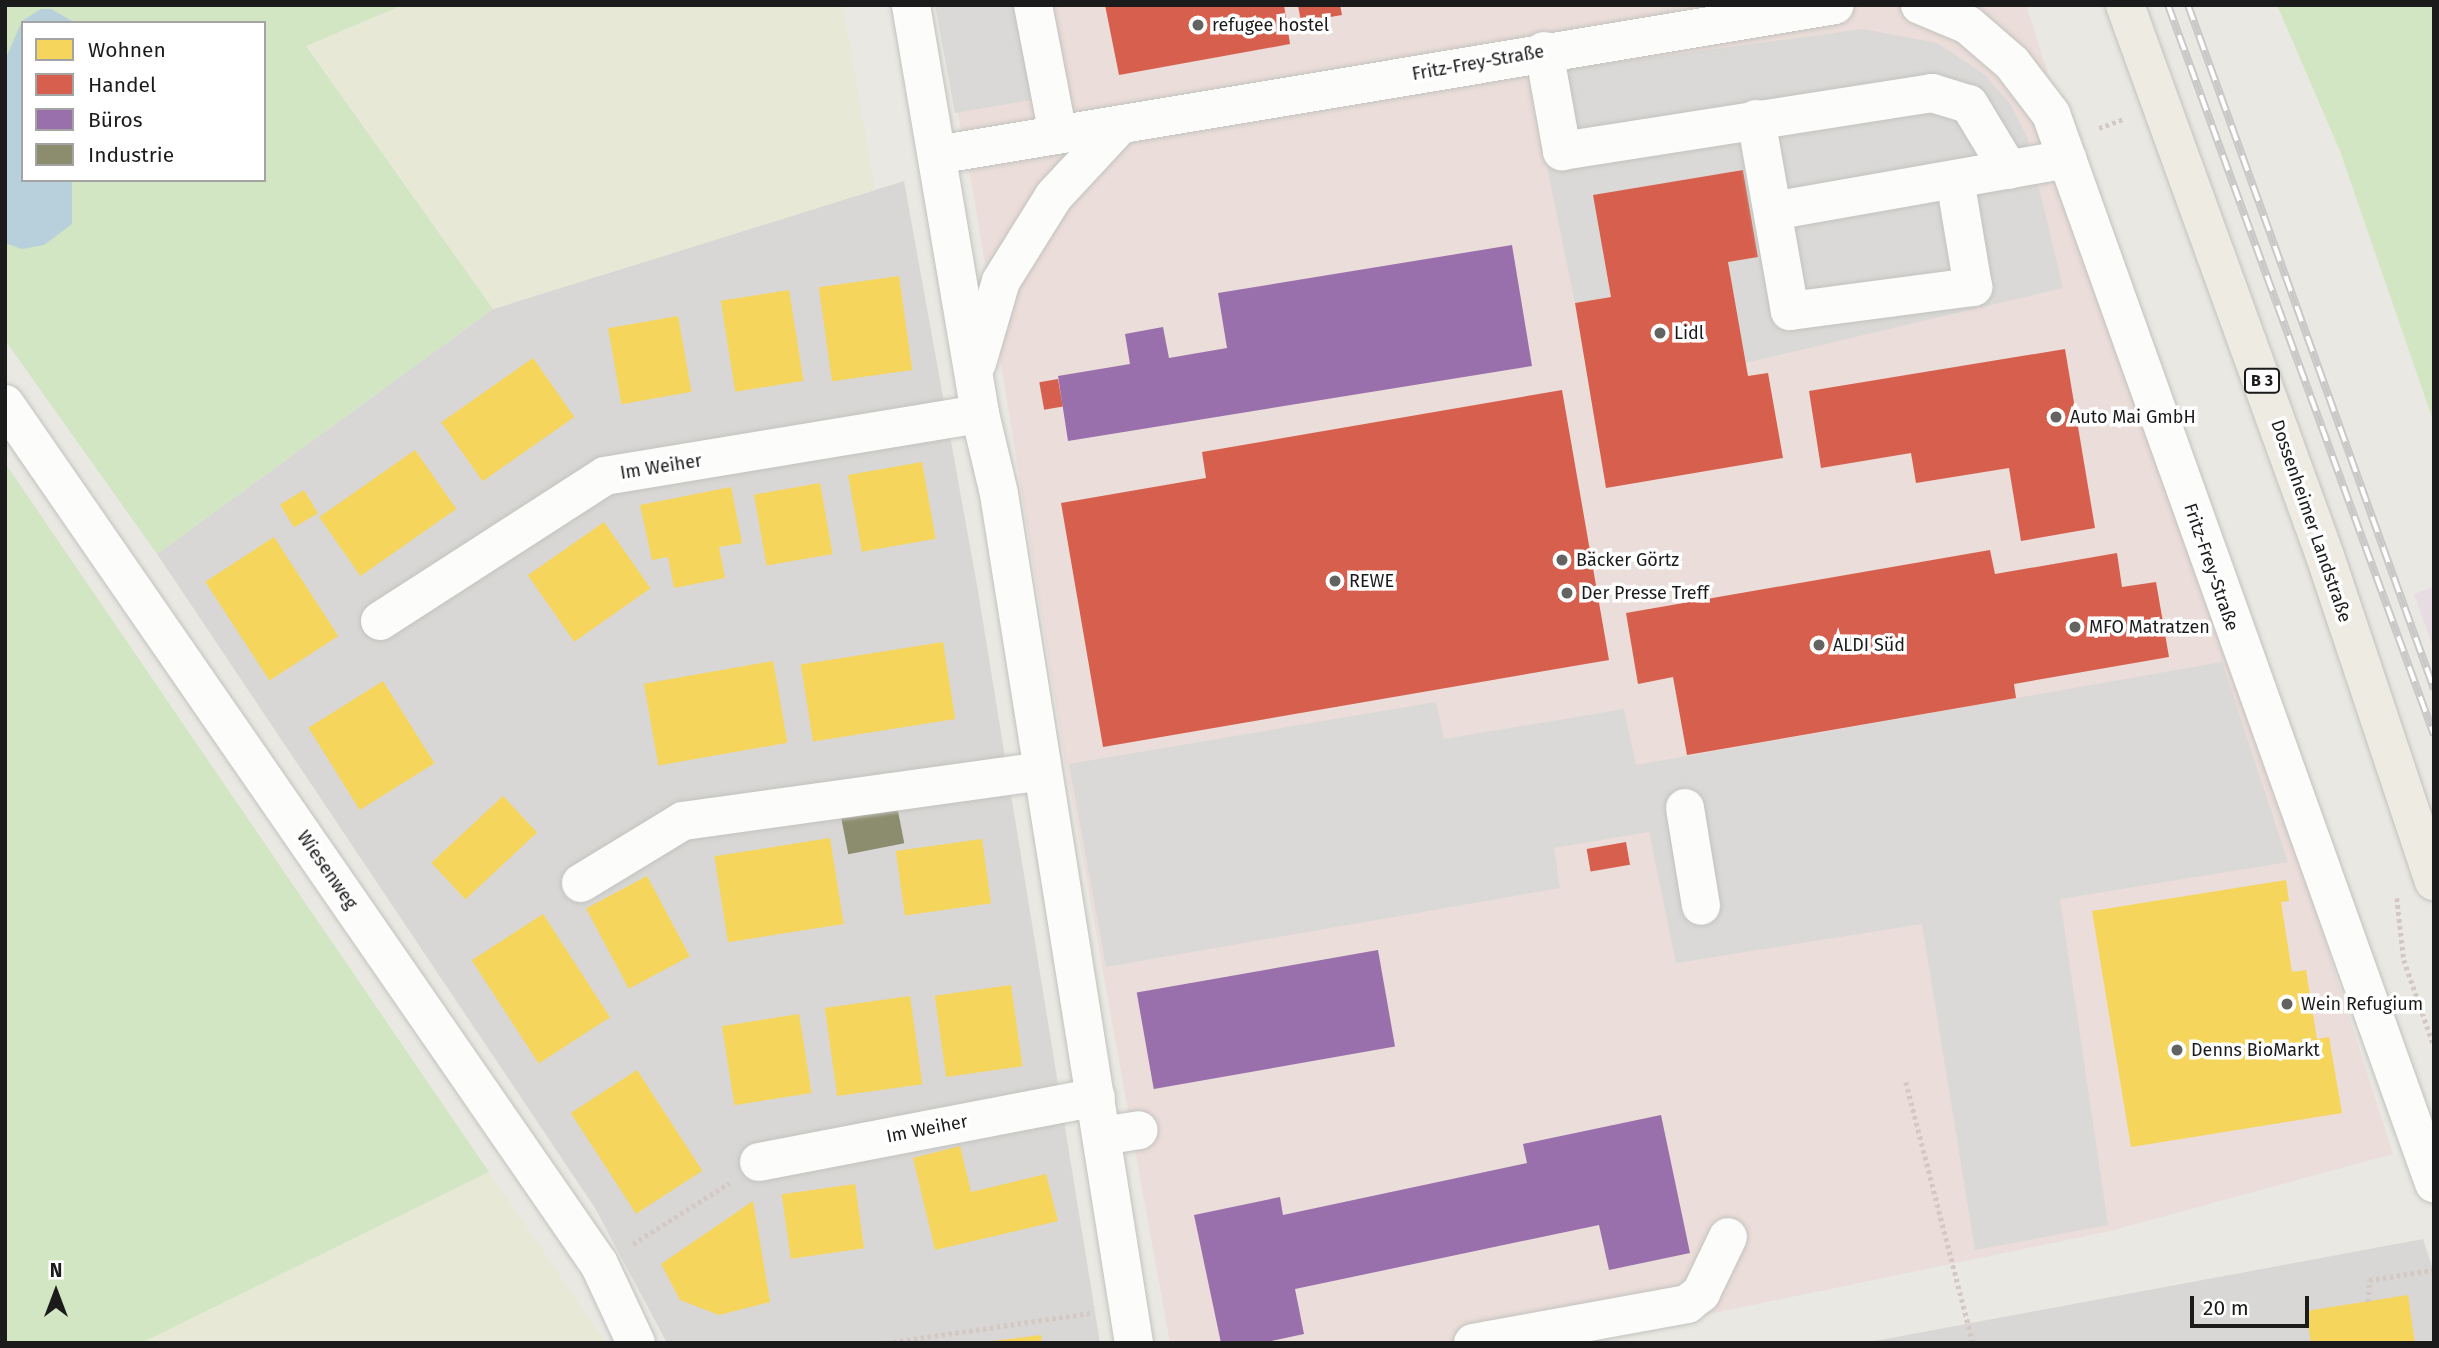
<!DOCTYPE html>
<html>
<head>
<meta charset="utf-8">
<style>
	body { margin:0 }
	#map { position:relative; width:2439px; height:1348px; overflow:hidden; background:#e9e8e3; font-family:"Fira Sans",sans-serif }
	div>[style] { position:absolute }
	.residential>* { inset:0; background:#d8d7d5 }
	.commercial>* { inset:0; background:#ebddd9 }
	.industrial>* { inset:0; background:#e6dce1 }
	.farmland>* { inset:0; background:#e7e9d6 }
	.grass>* { inset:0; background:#d2e6c3 }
	.parking>* { inset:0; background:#dad9d7 }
	.water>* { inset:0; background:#b8d0db }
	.homes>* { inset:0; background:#f6d55c; transform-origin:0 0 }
	.shops>* { inset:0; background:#d6604d; transform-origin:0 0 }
	.offices>* { inset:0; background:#9970ab; transform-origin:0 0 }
	.industry>* { inset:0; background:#8c8c6e; transform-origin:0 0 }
	.path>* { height:4.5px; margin-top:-2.25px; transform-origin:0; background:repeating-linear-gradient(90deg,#d4c8c5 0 3.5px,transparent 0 7px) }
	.roads { filter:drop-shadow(0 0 2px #c2c2bf) drop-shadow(0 0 2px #c2c2bf) }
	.minor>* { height:38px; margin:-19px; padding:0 19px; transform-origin:19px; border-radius:19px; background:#fcfcfb }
	.major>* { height:38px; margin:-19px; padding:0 19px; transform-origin:19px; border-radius:19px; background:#eeebe3 }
	.rail>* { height:8px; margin-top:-4px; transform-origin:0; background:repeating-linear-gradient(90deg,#fff 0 16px,#c9c9c8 0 32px); box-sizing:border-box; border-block:2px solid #c9c9c8 }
	.dots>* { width:19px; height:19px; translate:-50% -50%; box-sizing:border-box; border:4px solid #fff; border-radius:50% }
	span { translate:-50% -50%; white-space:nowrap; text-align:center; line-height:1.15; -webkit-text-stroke:7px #fff; paint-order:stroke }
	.shield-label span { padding:2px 5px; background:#fff; border:2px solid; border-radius:5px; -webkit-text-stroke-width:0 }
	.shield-label { font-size:16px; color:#1b1b1b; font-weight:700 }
	.poi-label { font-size:18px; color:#1b1b1b }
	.left { translate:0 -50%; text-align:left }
	.street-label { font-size:18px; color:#1b1b1b }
	.frame { position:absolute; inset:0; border:7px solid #1b1b1b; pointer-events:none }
	.legend { position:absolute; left:21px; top:21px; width:245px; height:161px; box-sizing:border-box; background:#fff; border:2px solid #a4a4a4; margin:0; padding:9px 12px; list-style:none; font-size:21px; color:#1b1b1b }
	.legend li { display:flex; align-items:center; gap:14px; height:35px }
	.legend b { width:35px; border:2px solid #a4a4a4 }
	.north { position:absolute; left:21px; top:1257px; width:70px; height:70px; -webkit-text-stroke:5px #fff; paint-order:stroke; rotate:0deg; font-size:19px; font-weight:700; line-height:28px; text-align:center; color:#1b1b1b }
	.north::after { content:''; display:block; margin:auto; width:24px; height:32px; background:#1b1b1b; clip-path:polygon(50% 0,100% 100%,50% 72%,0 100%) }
	.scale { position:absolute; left:2190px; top:1296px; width:119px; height:32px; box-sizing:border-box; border:4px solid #1b1b1b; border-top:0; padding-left:9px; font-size:21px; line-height:24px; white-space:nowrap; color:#1b1b1b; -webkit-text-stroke:5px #fff; paint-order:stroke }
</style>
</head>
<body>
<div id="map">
	<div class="residential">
		<i style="clip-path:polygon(904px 181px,978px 591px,1100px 1343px,667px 1343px,595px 1208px,157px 554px,493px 309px)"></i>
		<i style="clip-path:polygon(2423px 1239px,2434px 1272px,2434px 1343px,1864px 1343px)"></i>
	</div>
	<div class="commercial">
		<i style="clip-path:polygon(937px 5px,2026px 5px,2393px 1154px,2110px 1231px,1670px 1322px,1545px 1343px,1170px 1343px,1064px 755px,975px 202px)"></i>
	</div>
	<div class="industrial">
		<i style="clip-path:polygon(2434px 587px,2434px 649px,2414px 594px)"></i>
	</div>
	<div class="farmland">
		<i style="clip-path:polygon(403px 5px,843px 5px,875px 190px,493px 309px,306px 45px)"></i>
		<i style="clip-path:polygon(489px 1172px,606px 1343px,141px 1343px)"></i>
	</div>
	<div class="grass">
		<i style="clip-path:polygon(evenodd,5px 5px,403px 5px,306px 46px,493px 309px,157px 554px,5px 340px,5px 5px,23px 23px,264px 23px,264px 180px,23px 180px,23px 23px)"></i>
		<i style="clip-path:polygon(2277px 5px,2434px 5px,2434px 423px,2340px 151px)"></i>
		<i style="clip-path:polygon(5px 463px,489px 1172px,141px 1343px,5px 1343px)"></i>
	</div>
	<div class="parking">
		<i style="clip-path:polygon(935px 5px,1015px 5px,1032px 100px,955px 113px)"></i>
		<i style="clip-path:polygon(1863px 29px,1937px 43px,1984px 74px,2011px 105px,2027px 137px,2063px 288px,1745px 363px,1728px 262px,1758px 257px,1743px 170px,1593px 195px,1611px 297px,1575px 303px,1528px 74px)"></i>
		<i style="clip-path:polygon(2222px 662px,2288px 862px,2060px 899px,2108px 1225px,1975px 1250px,1922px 924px,1676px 963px,1649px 832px,1554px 848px,1560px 888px,1106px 967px,1069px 764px,1436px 702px,1444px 739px,1624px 709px,1636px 765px)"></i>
	</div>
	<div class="water">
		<i style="clip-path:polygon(41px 9px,51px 9px,76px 23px,23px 23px,23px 180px,72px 180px,72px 224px,44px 245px,22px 249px,5px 243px,5px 60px,22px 21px)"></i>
	</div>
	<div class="homes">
		<i style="left:899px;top:276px;width:95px;height:81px;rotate:82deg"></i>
		<i style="left:789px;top:290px;width:92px;height:69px;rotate:81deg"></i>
		<i style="left:678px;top:316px;width:77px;height:71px;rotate:80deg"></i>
		<i style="left:533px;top:358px;width:72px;height:112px;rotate:55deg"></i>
		<i style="left:415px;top:450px;width:72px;height:117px;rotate:55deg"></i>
		<i style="left:922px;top:462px;width:78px;height:75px;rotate:80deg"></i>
		<i style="left:820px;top:483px;width:72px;height:67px;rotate:80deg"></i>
		<i style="clip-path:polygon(731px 487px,742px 543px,719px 547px,725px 578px,674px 588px,668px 557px,652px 560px,640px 505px)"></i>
		<i style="left:304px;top:490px;width:27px;height:28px;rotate:59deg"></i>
		<i style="left:604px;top:522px;width:81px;height:93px;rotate:55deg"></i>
		<i style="left:274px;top:537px;width:118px;height:82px;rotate:57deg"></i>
		<i style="left:943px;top:642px;width:78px;height:144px;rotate:81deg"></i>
		<i style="left:773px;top:661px;width:83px;height:131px;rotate:80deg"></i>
		<i style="left:383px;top:681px;width:97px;height:88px;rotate:58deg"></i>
		<i style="left:503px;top:796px;width:50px;height:98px;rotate:47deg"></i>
		<i style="left:830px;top:838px;width:87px;height:117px;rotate:81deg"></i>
		<i style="left:982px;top:839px;width:65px;height:87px;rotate:82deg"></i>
		<i style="left:647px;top:876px;width:91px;height:69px;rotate:62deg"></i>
		<i style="clip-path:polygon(2286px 880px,2289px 901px,2281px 902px,2292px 972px,2306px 970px,2317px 1039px,2329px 1037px,2342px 1113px,2131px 1147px,2092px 911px)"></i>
		<i style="left:543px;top:914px;width:123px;height:85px;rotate:57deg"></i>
		<i style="left:1011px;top:985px;width:82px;height:77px;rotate:82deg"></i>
		<i style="left:910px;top:996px;width:89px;height:86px;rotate:82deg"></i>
		<i style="left:799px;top:1014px;width:80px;height:78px;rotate:81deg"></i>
		<i style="left:637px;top:1070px;width:120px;height:79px;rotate:57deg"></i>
		<i style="clip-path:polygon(960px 1146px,971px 1192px,1046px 1174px,1058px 1221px,935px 1250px,913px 1158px)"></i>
		<i style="left:855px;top:1184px;width:65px;height:74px;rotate:82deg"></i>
		<i style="clip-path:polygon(753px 1201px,770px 1302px,719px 1315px,680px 1300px,661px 1264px)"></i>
		<i style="clip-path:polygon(2408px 1295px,2415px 1343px,2311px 1343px,2306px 1311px)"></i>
		<i style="clip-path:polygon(1041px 1335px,1042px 1343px,993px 1343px,993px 1341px)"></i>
	</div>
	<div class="shops">
		<i style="clip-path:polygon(1105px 5px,1284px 5px,1290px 44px,1119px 75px)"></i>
		<i style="clip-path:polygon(1298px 5px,1340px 5px,1342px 15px,1301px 22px)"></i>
		<i style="clip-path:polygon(1743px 170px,1758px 257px,1728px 262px,1748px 376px,1768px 373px,1783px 458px,1606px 488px,1575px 303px,1611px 297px,1593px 195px)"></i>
		<i style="clip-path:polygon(2065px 349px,2095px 528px,2021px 541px,2009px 468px,1916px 483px,1911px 453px,1821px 468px,1809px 391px)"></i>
		<i style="left:1058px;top:379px;width:28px;height:19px;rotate:80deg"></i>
		<i style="clip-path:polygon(1562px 390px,1609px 660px,1103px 747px,1061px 503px,1206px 478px,1202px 452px)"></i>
		<i style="clip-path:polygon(1990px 550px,1995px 574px,2117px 553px,2122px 587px,2156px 582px,2169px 657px,2014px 684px,2016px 698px,1687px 755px,1673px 677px,1638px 684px,1626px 613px)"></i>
		<i style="left:1626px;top:842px;width:23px;height:40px;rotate:80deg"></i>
	</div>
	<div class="offices">
		<i style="clip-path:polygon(1512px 245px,1532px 366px,1068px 441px,1058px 376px,1130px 364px,1125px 334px,1163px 327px,1169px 358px,1227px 348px,1218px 293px)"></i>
		<i style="left:1378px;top:950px;width:98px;height:245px;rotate:80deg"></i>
		<i style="clip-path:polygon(1661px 1115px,1690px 1253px,1609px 1270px,1599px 1225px,1295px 1289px,1304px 1334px,1262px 1343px,1221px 1343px,1194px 1215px,1280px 1197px,1283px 1215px,1527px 1163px,1523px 1144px)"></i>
	</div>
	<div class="industry">
		<i style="left:897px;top:806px;width:38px;height:57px;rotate:79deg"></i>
	</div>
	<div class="path">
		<i style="left:2099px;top:128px;width:27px;rotate:-20deg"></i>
		<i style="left:2397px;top:898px;width:62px;rotate:83.6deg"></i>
		<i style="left:2404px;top:960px;width:91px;rotate:70.8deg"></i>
		<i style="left:1906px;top:1082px;width:269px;rotate:75.6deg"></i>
		<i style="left:633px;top:1244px;width:114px;rotate:-32.4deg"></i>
		<i style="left:2368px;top:1302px;width:22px;rotate:-87deg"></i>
		<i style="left:2369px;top:1280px;width:66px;rotate:-8.7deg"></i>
		<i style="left:886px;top:1343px;width:206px;rotate:-8.4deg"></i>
	</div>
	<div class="roads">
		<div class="minor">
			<i style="left:911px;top:5px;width:415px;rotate:80.4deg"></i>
			<i style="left:980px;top:414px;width:82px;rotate:76.6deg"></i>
			<i style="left:999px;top:494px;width:860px;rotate:80.97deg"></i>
			<i style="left:1033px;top:5px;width:132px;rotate:79.1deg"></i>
			<i style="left:1920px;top:5px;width:52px;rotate:22.6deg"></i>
			<i style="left:1968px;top:25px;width:58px;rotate:40.8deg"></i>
			<i style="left:2012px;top:63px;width:64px;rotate:52.6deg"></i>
			<i style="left:2051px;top:114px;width:1136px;rotate:70.29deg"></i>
			<i style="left:1544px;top:51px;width:102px;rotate:79.8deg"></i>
			<i style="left:1562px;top:151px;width:375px;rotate:-8.9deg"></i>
			<i style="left:1932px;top:93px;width:39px;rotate:17deg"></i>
			<i style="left:1969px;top:104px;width:77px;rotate:58.8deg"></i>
			<i style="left:1756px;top:119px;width:195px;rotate:80deg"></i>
			<i style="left:1790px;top:311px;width:185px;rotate:-7.5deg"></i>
			<i style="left:1973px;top:287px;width:109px;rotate:-99.5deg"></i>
			<i style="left:937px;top:155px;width:910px;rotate:-9.48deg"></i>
			<i style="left:1773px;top:211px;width:299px;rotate:-10deg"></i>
			<i style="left:977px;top:363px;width:85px;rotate:-73.7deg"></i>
			<i style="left:1001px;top:281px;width:100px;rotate:-58.1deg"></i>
			<i style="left:1054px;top:196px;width:98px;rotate:-47.1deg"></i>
			<i style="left:5px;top:404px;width:1045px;rotate:55.37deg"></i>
			<i style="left:599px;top:1264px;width:87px;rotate:64.9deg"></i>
			<i style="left:380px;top:621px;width:268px;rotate:-32.8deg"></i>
			<i style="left:605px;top:476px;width:380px;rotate:-9.4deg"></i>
			<i style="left:1685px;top:808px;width:99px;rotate:80.7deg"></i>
			<i style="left:581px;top:883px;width:119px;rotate:-31.3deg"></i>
			<i style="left:683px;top:821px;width:362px;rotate:-7.9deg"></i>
			<i style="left:1102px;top:1136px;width:37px;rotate:-9deg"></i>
			<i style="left:759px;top:1162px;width:343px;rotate:-10.9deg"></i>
			<i style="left:1473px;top:1343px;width:218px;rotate:-10.3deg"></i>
			<i style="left:1687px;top:1304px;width:18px;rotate:-38deg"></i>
			<i style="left:1701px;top:1293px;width:62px;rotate:-64.3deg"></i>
		</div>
		<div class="major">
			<i style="left:2125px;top:5px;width:586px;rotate:70.05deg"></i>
			<i style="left:2325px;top:556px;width:343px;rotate:71.5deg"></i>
		</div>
	</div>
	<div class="rail">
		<i style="left:2168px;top:5px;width:777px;rotate:69.98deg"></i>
		<i style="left:2188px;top:5px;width:727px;rotate:70.22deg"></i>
	</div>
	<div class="dots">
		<i style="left:1198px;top:25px;background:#636361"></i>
		<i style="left:1660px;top:333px;background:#636361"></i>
		<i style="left:2056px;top:417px;background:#636361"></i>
		<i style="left:1562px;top:560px;background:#636361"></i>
		<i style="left:1335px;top:581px;background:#636361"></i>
		<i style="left:1567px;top:593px;background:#636361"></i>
		<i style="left:2075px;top:627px;background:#636361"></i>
		<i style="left:1819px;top:645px;background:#636361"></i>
		<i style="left:2287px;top:1004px;background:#636361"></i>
		<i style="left:2177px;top:1050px;background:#636361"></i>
	</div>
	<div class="shield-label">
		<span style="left:2262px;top:381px">B 3</span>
	</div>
	<div class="poi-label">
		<span class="left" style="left:1212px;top:25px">refugee hostel</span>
		<span class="left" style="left:1674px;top:333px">Lidl</span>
		<span class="left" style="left:2070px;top:417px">Auto Mai GmbH</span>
		<span class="left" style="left:1576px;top:560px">Bäcker Görtz</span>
		<span class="left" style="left:1349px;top:581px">REWE</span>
		<span class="left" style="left:1581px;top:593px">Der Presse Treff</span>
		<span class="left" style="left:2089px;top:627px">MFO Matratzen</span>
		<span class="left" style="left:1833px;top:645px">ALDI Süd</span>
		<span class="left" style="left:2301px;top:1004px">Wein Refugium</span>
		<span class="left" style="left:2191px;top:1050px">Denns BioMarkt</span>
	</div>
	<div class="street-label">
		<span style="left:1478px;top:63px;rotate:-10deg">Fritz-Frey-Straße</span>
		<span style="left:661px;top:467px;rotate:-9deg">Im Weiher</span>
		<span style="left:2311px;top:521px;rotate:71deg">Dossenheimer Landstraße</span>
		<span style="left:2211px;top:567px;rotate:71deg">Fritz-Frey-Straße</span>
		<span style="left:327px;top:870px;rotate:55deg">Wiesenweg</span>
		<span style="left:927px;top:1129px;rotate:-11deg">Im Weiher</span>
	</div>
	<div class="frame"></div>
	<ul class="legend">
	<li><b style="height:19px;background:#f6d55c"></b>Wohnen</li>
	<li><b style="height:19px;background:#d6604d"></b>Handel</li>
	<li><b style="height:19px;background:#9970ab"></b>Büros</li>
	<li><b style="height:19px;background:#8c8c6e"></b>Industrie</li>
	</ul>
	<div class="north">N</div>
	<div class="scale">20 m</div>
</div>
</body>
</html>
